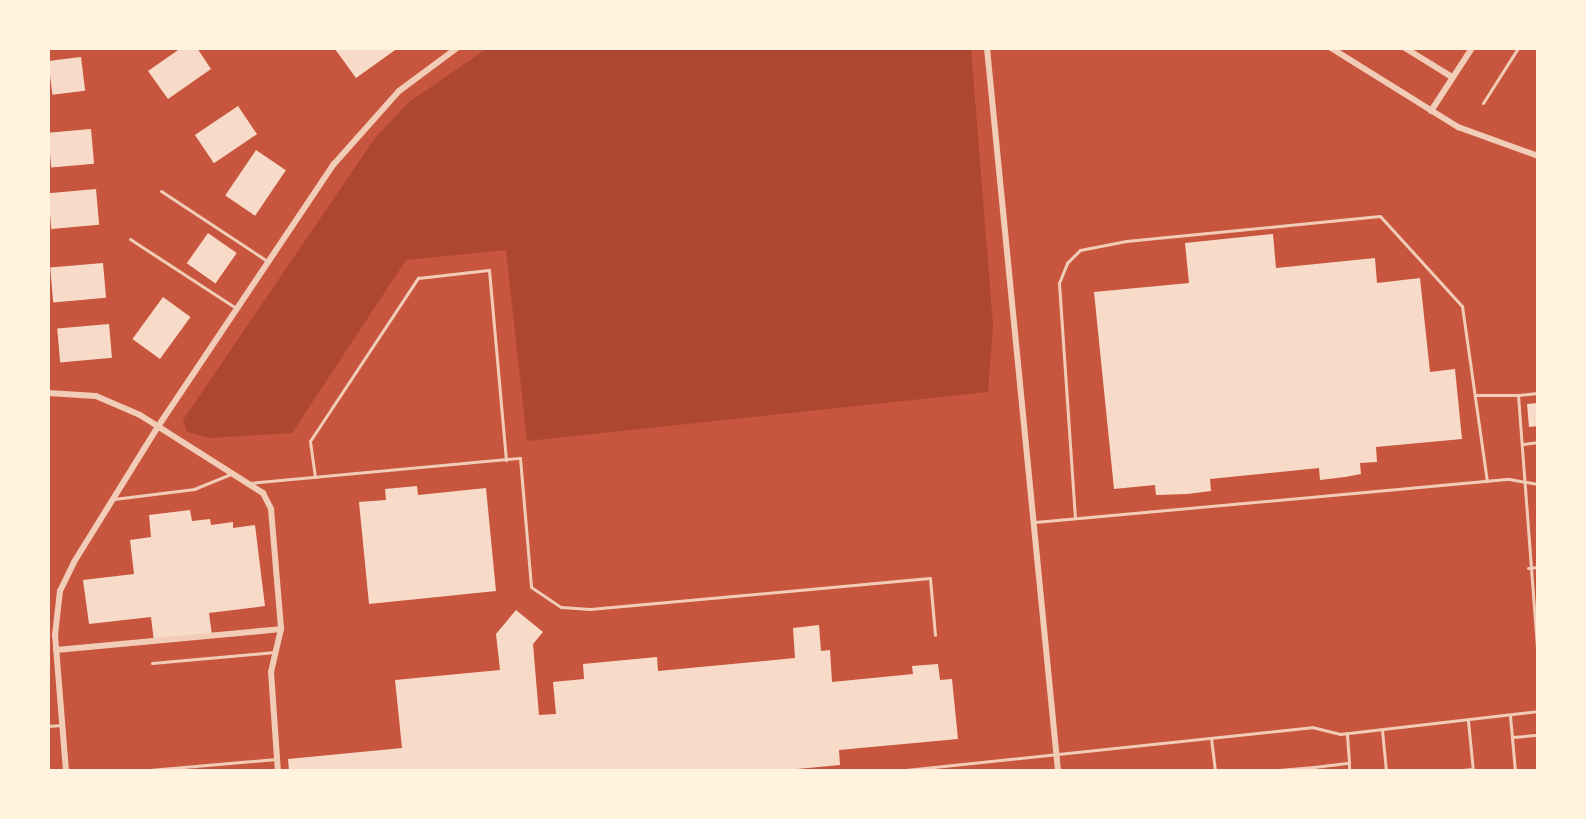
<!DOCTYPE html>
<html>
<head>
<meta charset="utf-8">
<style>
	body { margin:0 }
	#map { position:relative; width:1586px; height:819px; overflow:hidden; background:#c8553d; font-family:Arial,sans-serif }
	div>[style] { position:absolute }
	.green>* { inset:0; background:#ae4732 }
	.building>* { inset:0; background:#f7dbc8; transform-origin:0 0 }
	.service>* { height:3px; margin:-1.5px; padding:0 1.5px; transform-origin:1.5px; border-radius:1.5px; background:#f1ccb7 }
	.minor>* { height:6px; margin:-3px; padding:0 3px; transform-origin:3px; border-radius:3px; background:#f1ccb7 }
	span { translate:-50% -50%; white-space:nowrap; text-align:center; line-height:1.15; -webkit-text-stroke:4.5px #fff3e0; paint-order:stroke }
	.frame { position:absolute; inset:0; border:50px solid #fff3e0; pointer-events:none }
</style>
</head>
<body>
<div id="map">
	<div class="green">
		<i style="clip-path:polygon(488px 48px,971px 48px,993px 325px,988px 392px,527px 441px,506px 250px,406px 260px,292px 433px,210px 438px,187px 432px,183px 420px,375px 138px,409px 102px)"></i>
	</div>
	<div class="building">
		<i style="clip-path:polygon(181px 48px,197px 48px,211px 69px,168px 99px,148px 71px)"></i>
		<i style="clip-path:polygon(398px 48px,356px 78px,335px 49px,337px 48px)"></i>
		<i style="left:81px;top:57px;width:34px;height:33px;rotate:83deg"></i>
		<i style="left:238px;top:106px;width:34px;height:52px;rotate:56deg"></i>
		<i style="left:91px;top:129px;width:35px;height:43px;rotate:85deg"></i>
		<i style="left:256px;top:150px;width:36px;height:55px;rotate:34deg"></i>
		<i style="left:96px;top:189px;width:36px;height:48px;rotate:85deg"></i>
		<i style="left:208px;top:233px;width:35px;height:37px;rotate:35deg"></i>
		<i style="clip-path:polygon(1273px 234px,1276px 268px,1375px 258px,1377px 283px,1420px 278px,1430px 372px,1455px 369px,1462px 439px,1376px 447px,1377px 462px,1360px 463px,1361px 474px,1345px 477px,1320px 480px,1319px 468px,1210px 479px,1211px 491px,1187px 494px,1156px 495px,1155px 485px,1114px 489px,1094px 292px,1189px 283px,1185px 243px)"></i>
		<i style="left:103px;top:263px;width:35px;height:53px;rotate:85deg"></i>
		<i style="left:163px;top:297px;width:34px;height:52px;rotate:36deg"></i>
		<i style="left:109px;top:324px;width:34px;height:52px;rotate:85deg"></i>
		<i style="clip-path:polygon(1538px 403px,1538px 426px,1529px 427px,1527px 404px)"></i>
		<i style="clip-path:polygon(417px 486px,418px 495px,486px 488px,496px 591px,369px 604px,359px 502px,386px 500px,385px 489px)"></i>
		<i style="clip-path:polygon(190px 510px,192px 521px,210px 519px,211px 525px,233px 522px,233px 528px,255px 525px,265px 606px,209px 613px,212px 635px,154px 642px,151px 617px,89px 624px,83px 580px,134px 574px,130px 540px,151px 537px,149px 515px)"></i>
		<i style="clip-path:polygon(516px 610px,543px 632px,533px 644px,539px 715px,556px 714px,553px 682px,584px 679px,583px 664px,657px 657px,658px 671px,795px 658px,793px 628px,819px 625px,821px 651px,830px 650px,832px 682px,913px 674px,912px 666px,938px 664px,940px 680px,952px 679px,958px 739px,839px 750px,840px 765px,775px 771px,289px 771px,288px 759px,402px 748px,395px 680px,500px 670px,496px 634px)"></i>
	</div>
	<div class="service">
		<i style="left:1483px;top:103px;width:65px;rotate:-57.5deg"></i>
		<i style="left:161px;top:191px;width:127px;rotate:33.4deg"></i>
		<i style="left:130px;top:239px;width:126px;rotate:33.1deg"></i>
		<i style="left:1475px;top:395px;width:43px"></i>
		<i style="left:1518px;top:395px;width:267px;rotate:85.7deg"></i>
		<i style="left:1519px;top:395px;width:19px;rotate:-6deg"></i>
		<i style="left:1523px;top:444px;width:15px;rotate:-8deg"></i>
		<i style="left:315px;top:477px;width:36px;rotate:-98deg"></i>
		<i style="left:310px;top:441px;width:196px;rotate:-56.5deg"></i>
		<i style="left:418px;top:278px;width:71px;rotate:-6.4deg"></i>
		<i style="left:489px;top:270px;width:191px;rotate:84.9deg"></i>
		<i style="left:249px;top:483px;width:272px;rotate:-5.3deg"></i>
		<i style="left:520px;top:458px;width:129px;rotate:85.1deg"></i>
		<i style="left:531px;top:587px;width:36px;rotate:34deg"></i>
		<i style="left:561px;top:607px;width:29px;rotate:4deg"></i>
		<i style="left:590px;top:609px;width:341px;rotate:-5.2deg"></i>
		<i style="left:930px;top:578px;width:57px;rotate:85deg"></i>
		<i style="left:114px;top:499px;width:81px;rotate:-7.1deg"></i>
		<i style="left:194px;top:489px;width:42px;rotate:-22.3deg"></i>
		<i style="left:1075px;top:518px;width:236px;rotate:-93.9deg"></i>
		<i style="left:1059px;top:283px;width:22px;rotate:-68deg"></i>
		<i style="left:1067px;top:263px;width:18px;rotate:-45deg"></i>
		<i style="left:1080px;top:250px;width:47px;rotate:-11.1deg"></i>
		<i style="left:1126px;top:241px;width:255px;rotate:-5.6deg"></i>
		<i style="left:1380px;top:216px;width:122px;rotate:47.7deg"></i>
		<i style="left:1462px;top:306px;width:177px;rotate:81.9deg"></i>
		<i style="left:1035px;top:522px;width:476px;rotate:-5.2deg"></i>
		<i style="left:1509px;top:479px;width:29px;rotate:10deg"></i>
		<i style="left:1528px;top:568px;width:10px;rotate:-6deg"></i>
		<i style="left:152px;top:663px;width:123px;rotate:-5.1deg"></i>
		<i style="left:1510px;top:716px;width:55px;rotate:84.8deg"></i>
		<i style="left:1468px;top:721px;width:50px;rotate:84.3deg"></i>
		<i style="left:48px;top:726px;width:13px;rotate:-4deg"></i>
		<i style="left:1382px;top:730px;width:41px;rotate:84.4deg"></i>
		<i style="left:1513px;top:737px;width:25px;rotate:-5deg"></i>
		<i style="left:1211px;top:738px;width:33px;rotate:83deg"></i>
		<i style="left:1349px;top:763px;width:8px;rotate:90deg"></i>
		<i style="left:138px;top:771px;width:139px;rotate:-5deg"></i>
		<i style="left:896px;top:771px;width:418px;rotate:-6deg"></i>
		<i style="left:1312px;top:727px;width:29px;rotate:14deg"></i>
		<i style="left:1340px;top:734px;width:199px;rotate:-6.6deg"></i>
		<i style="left:1268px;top:771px;width:46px;rotate:-5deg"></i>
		<i style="left:1314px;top:771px;width:4px;rotate:-90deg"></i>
		<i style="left:1314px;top:767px;width:35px;rotate:-7deg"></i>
		<i style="left:1349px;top:763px;width:30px;rotate:-94deg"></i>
		<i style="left:1452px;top:771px;width:20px;rotate:-6deg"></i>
	</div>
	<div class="minor">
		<i style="left:987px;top:48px;width:726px;rotate:84.39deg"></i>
		<i style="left:1331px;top:48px;width:150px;rotate:31.9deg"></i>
		<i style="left:1458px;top:127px;width:85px;rotate:19.9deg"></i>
		<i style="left:1405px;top:48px;width:55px;rotate:31.7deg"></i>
		<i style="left:1431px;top:111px;width:75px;rotate:-56.9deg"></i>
		<i style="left:48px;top:393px;width:48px;rotate:3.6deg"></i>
		<i style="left:96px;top:396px;width:48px;rotate:23.4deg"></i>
		<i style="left:140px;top:415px;width:146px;rotate:32.4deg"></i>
		<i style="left:263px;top:493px;width:18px;rotate:63deg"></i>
		<i style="left:271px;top:509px;width:120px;rotate:85.2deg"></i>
		<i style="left:281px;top:629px;width:44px;rotate:103.1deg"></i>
		<i style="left:271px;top:672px;width:99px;rotate:86deg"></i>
		<i style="left:56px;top:650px;width:226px;rotate:-5.3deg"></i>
		<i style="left:66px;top:771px;width:136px;rotate:-94.6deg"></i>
		<i style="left:55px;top:635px;width:44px;rotate:-83.5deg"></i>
		<i style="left:60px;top:591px;width:32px;rotate:-64deg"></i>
		<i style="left:74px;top:562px;width:161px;rotate:-58.2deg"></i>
		<i style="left:159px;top:425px;width:314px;rotate:-56.2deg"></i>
		<i style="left:334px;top:164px;width:98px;rotate:-48.3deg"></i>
		<i style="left:399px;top:91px;width:72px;rotate:-36.6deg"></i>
	</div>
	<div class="frame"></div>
</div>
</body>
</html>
